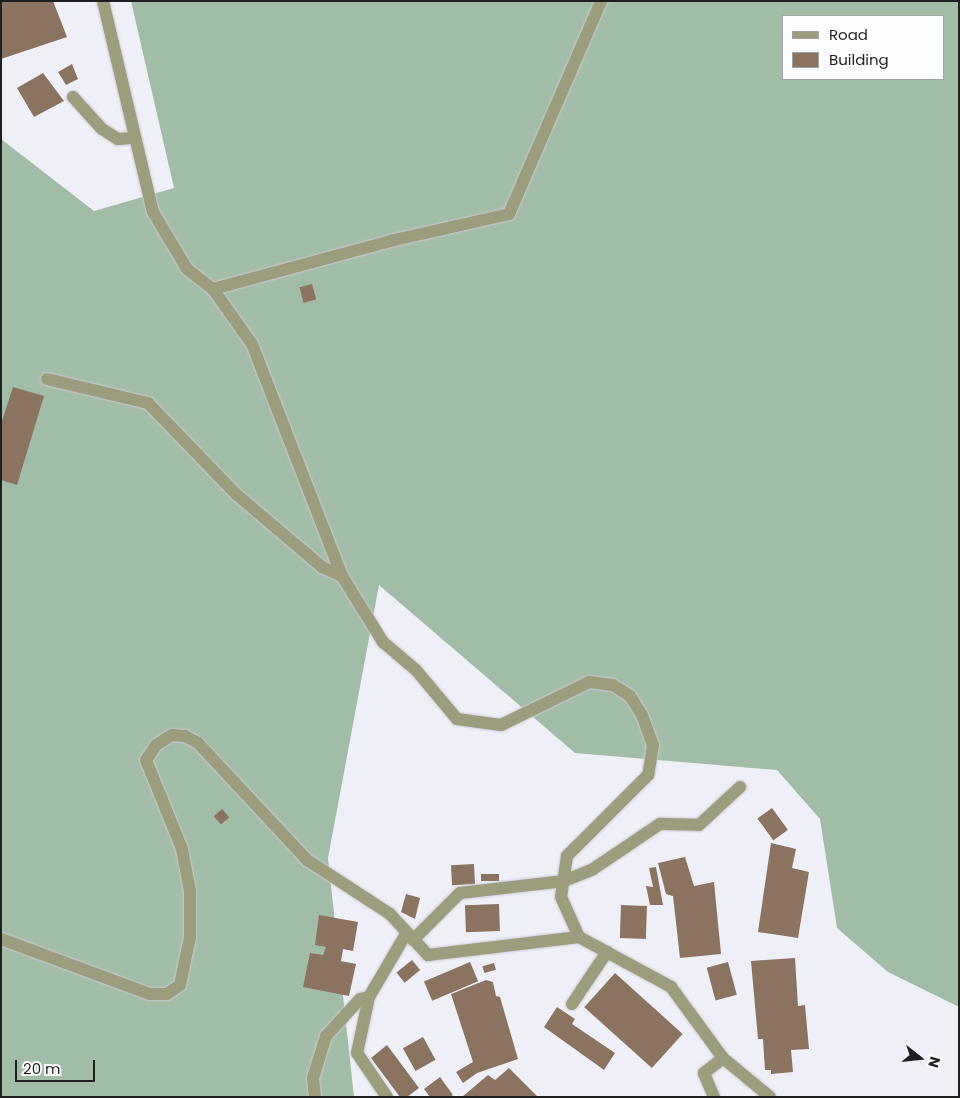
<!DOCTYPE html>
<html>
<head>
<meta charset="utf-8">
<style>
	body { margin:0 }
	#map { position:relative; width:960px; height:1098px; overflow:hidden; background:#eeeff7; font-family:Poppins,sans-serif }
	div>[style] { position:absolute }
	.forest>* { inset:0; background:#a2bda7 }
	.building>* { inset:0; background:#8b735f; transform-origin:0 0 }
	.roads { filter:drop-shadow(0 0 1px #c9cad0) drop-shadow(0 0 1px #c9cad0) }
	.minor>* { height:12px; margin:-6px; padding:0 6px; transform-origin:6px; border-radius:6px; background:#9b9d7c }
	span { translate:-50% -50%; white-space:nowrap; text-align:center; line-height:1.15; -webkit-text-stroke:4px #fcfdfe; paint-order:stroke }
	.frame { position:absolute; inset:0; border:2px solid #1e1f21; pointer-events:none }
	.legend { position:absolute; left:782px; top:15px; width:162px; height:65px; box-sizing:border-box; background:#fcfdfe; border:1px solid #a3a4a6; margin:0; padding:6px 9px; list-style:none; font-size:15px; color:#1e1f21 }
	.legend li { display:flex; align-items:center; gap:10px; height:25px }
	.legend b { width:25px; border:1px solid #a3a4a6 }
	.north { position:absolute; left:895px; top:1033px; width:50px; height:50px; -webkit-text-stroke:4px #fcfdfe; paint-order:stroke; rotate:106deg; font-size:14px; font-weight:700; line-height:20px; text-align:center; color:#1e1f21 }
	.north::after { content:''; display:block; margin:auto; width:18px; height:22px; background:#1e1f21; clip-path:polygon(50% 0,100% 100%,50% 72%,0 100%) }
	.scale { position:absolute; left:15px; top:1060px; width:80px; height:22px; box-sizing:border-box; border:2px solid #1e1f21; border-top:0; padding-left:6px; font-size:15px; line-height:18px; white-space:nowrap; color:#1e1f21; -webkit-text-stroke:4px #fcfdfe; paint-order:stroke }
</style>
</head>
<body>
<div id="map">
	<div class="forest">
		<i style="clip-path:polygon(evenodd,131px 1px,959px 1px,959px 1007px,888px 972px,837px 928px,820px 819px,777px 770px,575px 753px,379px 585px,328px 858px,354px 1097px,1px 1097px,1px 139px,94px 211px,174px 188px,131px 1px,784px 16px,944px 16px,944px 79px,784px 79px,784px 16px)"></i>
	</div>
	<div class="building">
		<i style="clip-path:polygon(1px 1px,53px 1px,67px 37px,1px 59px)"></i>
		<i style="clip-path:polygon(72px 64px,78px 79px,66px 85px,58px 72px)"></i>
		<i style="clip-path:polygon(43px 73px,64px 101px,34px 117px,17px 88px)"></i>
		<i style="left:312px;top:284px;width:16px;height:13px;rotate:75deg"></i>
		<i style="clip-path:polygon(13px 387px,44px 396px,17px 485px,1px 480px,1px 424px)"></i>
		<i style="left:772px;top:808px;width:27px;height:18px;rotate:54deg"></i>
		<i style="left:222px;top:809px;width:11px;height:11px;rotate:49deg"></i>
		<i style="clip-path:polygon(771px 843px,796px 849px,792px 868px,809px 872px,798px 938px,758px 932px)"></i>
		<i style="clip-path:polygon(685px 857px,694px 886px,714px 882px,721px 954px,680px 958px,673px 896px,666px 894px,658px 863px)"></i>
		<i style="left:474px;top:864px;width:20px;height:23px;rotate:87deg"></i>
		<i style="clip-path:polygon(656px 867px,663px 905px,650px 905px,646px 886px,653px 887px,649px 868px)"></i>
		<i style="left:481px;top:874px;width:18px;height:7px"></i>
		<i style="clip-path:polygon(406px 894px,420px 898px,415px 919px,401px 912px)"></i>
		<i style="left:499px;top:904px;width:27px;height:34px;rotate:88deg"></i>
		<i style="left:621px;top:905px;width:26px;height:33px;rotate:2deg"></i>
		<i style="clip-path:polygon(319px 915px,358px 922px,353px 951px,343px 949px,341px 961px,356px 964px,349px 996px,303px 987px,310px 953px,323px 955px,326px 947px,315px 945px)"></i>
		<i style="clip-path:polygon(795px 958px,798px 1006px,805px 1005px,809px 1049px,791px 1050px,793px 1072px,771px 1074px,771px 1070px,765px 1070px,763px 1039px,758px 1039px,751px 961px)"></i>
		<i style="left:412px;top:960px;width:13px;height:20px;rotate:51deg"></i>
		<i style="left:470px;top:962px;width:21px;height:50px;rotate:67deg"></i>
		<i style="left:728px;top:962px;width:34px;height:22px;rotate:75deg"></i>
		<i style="left:494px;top:963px;width:7px;height:12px;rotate:74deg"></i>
		<i style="left:615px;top:973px;width:91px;height:46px;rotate:42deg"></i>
		<i style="clip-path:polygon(486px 980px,493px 982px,496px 996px,500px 997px,518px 1059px,477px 1073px,463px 1083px,456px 1072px,473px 1062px,451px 994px)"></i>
		<i style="clip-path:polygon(557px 1007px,575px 1019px,572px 1024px,615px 1053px,604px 1070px,544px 1027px)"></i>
		<i style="left:423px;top:1037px;width:26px;height:23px;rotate:61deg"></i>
		<i style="clip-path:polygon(387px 1045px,419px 1088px,407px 1097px,400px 1097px,371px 1058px)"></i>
		<i style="clip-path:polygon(509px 1068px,538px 1097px,462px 1097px,488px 1075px,495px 1080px)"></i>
		<i style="clip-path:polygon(440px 1077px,453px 1095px,450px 1097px,430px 1097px,424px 1089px)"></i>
	</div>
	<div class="roads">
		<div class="minor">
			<i style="left:103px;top:1px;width:217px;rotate:76.7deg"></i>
			<i style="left:153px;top:212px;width:66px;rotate:59.2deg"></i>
			<i style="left:187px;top:269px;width:33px;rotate:38deg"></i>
			<i style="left:213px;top:289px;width:67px;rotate:54.7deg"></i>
			<i style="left:252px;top:344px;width:249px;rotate:68.8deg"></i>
			<i style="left:342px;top:576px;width:78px;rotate:58.2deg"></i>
			<i style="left:383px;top:642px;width:43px;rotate:40.3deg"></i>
			<i style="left:416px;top:670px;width:64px;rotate:50.1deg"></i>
			<i style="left:457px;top:719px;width:44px;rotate:7.8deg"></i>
			<i style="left:501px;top:725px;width:98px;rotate:-26deg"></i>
			<i style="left:589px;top:682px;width:24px;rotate:7deg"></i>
			<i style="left:613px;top:685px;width:20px;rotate:33deg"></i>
			<i style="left:630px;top:696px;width:22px;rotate:58deg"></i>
			<i style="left:642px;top:715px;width:32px;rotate:70deg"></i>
			<i style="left:653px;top:745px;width:30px;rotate:99deg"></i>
			<i style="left:648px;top:775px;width:115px;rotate:135deg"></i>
			<i style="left:567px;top:856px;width:41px;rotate:98.3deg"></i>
			<i style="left:561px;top:897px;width:44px;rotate:65.8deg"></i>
			<i style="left:73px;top:97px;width:43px;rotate:47.8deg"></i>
			<i style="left:102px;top:129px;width:19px;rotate:32deg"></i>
			<i style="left:118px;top:139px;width:16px;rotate:-4deg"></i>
			<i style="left:213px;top:289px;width:188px;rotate:-15.1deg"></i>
			<i style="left:394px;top:240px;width:118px;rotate:-12.7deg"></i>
			<i style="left:509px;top:214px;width:232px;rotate:-66.6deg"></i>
			<i style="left:47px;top:379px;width:104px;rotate:13.4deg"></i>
			<i style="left:148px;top:403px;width:127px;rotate:46deg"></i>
			<i style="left:236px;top:494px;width:113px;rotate:40.3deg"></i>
			<i style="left:322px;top:567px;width:22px;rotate:24deg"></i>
			<i style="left:1px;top:939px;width:159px;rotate:20.3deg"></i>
			<i style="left:150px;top:994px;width:17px"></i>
			<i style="left:167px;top:994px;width:16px;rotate:-35deg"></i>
			<i style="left:180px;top:985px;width:49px;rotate:-78.2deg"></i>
			<i style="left:190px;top:937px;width:46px;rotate:-90deg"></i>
			<i style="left:190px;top:891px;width:43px;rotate:-100.8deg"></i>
			<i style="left:182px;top:849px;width:96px;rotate:-112deg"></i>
			<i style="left:146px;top:760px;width:18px;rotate:-56deg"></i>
			<i style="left:156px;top:745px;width:19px;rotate:-32deg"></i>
			<i style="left:172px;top:735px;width:13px;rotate:4deg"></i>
			<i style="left:185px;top:736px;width:15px;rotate:28deg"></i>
			<i style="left:198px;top:743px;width:160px;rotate:47deg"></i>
			<i style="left:307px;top:860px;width:99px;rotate:33deg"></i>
			<i style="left:390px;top:914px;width:56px;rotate:47.2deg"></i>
			<i style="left:428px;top:955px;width:152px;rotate:-6.8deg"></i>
			<i style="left:579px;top:937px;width:105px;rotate:28.5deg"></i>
			<i style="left:671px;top:987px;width:88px;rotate:53.8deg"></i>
			<i style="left:723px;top:1058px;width:61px;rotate:39.7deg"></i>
			<i style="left:413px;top:940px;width:66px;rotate:-45deg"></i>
			<i style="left:460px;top:893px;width:105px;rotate:-6.6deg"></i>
			<i style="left:564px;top:881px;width:31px;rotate:-22deg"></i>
			<i style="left:593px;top:869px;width:81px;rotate:-33.9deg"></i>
			<i style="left:660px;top:824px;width:39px;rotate:1deg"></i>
			<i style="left:699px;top:825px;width:56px;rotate:-42.8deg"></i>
			<i style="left:572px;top:1004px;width:63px;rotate:-56.1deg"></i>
			<i style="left:315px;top:1097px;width:19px;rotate:-96deg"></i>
			<i style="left:313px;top:1078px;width:44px;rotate:-72.8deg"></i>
			<i style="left:326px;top:1036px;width:50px;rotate:-47.4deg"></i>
			<i style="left:360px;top:999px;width:9px;rotate:-13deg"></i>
			<i style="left:387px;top:1097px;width:53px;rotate:-124.3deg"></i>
			<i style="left:357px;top:1053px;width:57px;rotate:-77.9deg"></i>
			<i style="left:369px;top:997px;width:73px;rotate:-59.6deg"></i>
			<i style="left:714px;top:1097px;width:26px;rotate:-113deg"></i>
			<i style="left:704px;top:1073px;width:24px;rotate:-38deg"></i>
		</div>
	</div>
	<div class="frame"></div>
	<ul class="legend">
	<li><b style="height:6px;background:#9b9d7c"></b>Road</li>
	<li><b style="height:14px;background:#8b735f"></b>Building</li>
	</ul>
	<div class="north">N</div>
	<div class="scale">20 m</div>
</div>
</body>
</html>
